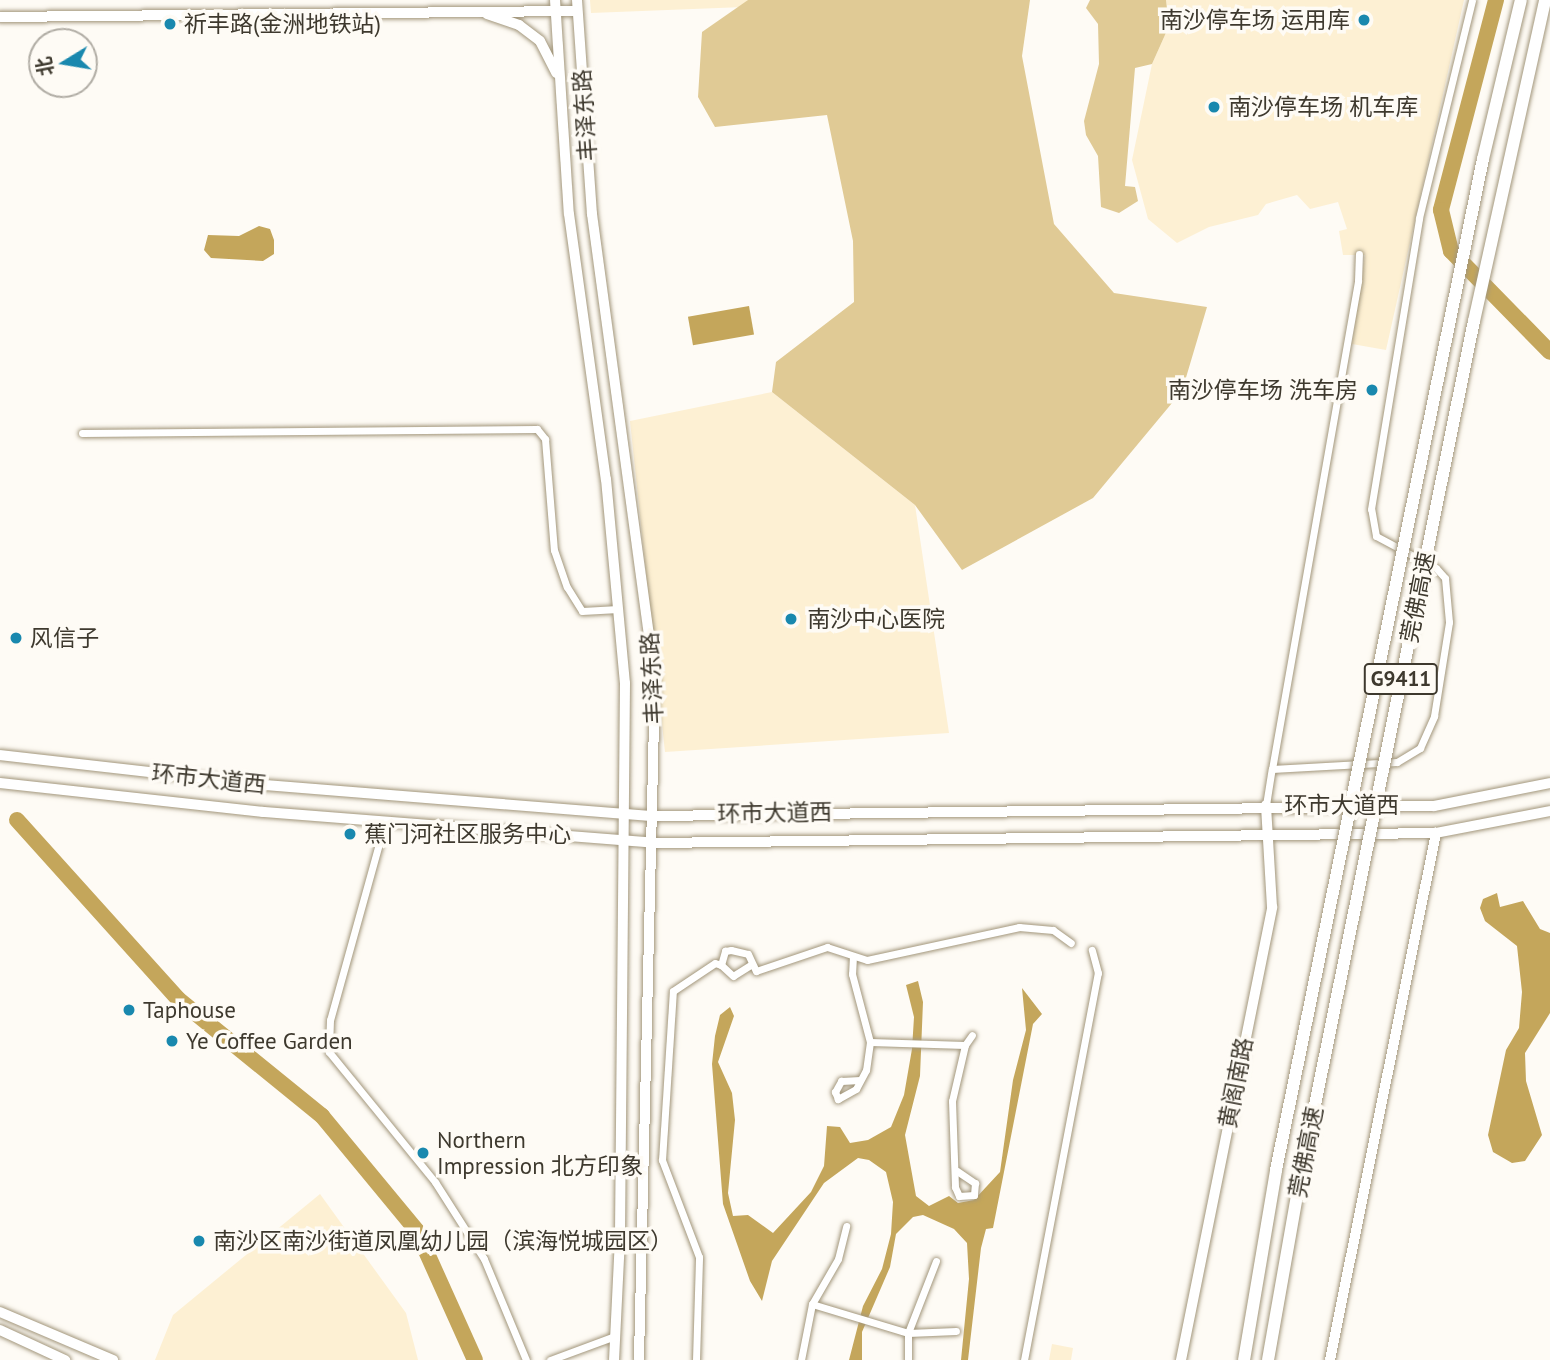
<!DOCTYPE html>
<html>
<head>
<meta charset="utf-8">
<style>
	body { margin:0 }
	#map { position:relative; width:1550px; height:1360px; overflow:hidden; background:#fefbf5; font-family:"PT Sans","Noto Sans SC",sans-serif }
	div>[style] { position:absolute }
	.built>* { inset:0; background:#fdf0d3 }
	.green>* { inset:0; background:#e0ca95 }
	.water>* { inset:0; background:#c4a65b; transform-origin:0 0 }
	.river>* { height:16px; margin:-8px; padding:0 8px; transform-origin:8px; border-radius:8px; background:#c4a65b }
	.roads { filter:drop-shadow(0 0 2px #a2967b) drop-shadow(0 0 2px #a2967b) }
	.street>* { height:7px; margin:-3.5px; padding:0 3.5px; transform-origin:3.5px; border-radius:3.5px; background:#fff }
	.secondary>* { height:10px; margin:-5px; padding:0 5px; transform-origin:5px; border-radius:5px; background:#fff }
	.primary>* { height:10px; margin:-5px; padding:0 5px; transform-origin:5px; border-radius:5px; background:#fff }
	.bridges { filter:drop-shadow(0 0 2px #a2967b) drop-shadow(0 0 2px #a2967b) }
	.highway-bridge>* { height:12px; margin:-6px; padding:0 6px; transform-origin:6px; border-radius:6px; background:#fff }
	.dots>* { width:19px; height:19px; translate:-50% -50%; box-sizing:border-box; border:4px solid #fefbf5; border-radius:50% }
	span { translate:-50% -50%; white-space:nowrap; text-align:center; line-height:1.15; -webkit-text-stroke:7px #fefbf5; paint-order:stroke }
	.shield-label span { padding:2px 5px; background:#fefbf5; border:2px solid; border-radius:5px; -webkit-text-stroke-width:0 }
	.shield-label { font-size:21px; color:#3e392e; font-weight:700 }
	.poi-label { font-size:23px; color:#3e392e }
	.right { translate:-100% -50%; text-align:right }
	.left { translate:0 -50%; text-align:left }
	.street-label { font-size:23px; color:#3e392e }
	.north { position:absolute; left:28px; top:28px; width:70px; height:70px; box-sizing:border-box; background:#fefbf5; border:2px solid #b1ada5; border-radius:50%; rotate:259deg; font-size:19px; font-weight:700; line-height:28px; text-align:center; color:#3e392e }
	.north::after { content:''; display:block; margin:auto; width:24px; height:32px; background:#1988ae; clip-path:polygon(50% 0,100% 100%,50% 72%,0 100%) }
</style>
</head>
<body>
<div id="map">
	<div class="built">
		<i style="clip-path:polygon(590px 0,748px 0,744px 7px,591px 13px)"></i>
		<i style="clip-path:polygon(1166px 0,1464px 0,1386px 350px,1352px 344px,1365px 255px,1343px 255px,1339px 231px,1347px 229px,1338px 202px,1310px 209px,1297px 195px,1266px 204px,1258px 215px,1209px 227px,1177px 243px,1148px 219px,1132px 160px,1152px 64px,1169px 26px)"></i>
		<i style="clip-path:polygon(772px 392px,915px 505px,949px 733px,665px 752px,630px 421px)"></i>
		<i style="clip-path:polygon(320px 1194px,406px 1313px,418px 1360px,155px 1360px,173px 1315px)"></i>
		<i style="clip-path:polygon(1052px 1344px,1073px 1348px,1071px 1360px,1049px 1360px)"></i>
	</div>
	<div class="green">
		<i style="clip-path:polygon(748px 0,1030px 0,1022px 56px,1054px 224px,1114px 293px,1207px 307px,1182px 391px,1093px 498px,962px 570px,915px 505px,772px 392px,776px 362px,854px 302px,853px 241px,827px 115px,715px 127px,698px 97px,702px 32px)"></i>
		<i style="clip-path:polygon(1090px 0,1166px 0,1169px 26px,1152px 64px,1135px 68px,1125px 186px,1135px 187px,1138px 201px,1119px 213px,1101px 207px,1098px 156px,1086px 135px,1084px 121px,1099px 64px,1098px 24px,1086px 8px)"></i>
	</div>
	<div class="water">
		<i style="clip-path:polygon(259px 226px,270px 229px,274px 240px,274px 254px,263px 261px,211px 258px,204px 250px,208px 235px,239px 236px)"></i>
		<i style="left:749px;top:306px;width:29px;height:62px;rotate:80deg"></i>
		<i style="clip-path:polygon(1497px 893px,1500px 907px,1523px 901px,1540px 929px,1550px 933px,1550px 1013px,1525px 1053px,1526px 1081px,1542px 1135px,1525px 1161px,1512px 1163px,1493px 1152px,1488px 1135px,1506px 1050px,1519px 1028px,1522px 992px,1517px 946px,1485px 921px,1480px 908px,1483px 899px)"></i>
		<i style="clip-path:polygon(918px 981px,923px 1002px,920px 1076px,905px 1135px,916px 1196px,929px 1206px,949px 1196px,958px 1203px,974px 1200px,1000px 1172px,1013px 1080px,1026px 1030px,1022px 988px,1042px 1014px,1033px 1024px,993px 1228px,986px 1229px,981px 1248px,968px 1360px,961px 1360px,969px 1279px,967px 1243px,954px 1229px,923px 1215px,913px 1217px,896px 1234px,890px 1267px,862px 1332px,862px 1360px,849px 1360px,863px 1306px,882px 1269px,891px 1234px,893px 1202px,886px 1172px,869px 1160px,858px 1158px,824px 1183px,772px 1261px,762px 1301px,750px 1281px,723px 1204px,712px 1064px,715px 1036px,720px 1015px,730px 1007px,734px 1016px,718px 1062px,732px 1093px,735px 1120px,728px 1193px,733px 1216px,748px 1215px,773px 1233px,811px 1192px,824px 1166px,827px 1126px,840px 1127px,850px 1143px,868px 1140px,891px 1127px,904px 1095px,912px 1049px,914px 1017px,906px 985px)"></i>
	</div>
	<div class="river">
		<i style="left:1496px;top:0;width:217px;rotate:104.7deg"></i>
		<i style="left:1441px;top:210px;width:42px;rotate:76.3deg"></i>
		<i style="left:1451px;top:251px;width:141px;rotate:45.6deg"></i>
		<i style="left:17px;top:820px;width:241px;rotate:48deg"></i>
		<i style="left:178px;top:999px;width:186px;rotate:39.1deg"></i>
		<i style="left:322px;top:1116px;width:149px;rotate:50.4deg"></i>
		<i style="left:417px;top:1231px;width:141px;rotate:65.8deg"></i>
	</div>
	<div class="roads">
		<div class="street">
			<i style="left:82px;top:433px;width:455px;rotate:-0.5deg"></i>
			<i style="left:537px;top:429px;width:13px;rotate:51deg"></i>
			<i style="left:545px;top:439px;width:111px;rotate:85.4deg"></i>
			<i style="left:554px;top:550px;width:39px;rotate:71deg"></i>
			<i style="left:567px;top:587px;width:28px;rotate:58deg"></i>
			<i style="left:582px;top:611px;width:36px;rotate:-3deg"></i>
			<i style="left:1272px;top:769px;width:496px;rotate:-80deg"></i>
			<i style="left:1358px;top:281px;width:27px;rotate:-88deg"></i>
			<i style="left:1266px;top:805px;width:36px;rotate:-81deg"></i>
			<i style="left:1272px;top:769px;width:125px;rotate:-3.2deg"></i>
			<i style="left:1397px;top:762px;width:27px;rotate:-31deg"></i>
			<i style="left:1420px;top:748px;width:35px;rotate:-66deg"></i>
			<i style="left:1434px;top:716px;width:95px;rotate:-80.9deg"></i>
			<i style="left:1449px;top:622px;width:44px;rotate:-95.2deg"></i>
			<i style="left:1445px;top:578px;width:13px;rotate:-132deg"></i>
			<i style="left:1436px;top:568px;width:68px;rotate:-151.9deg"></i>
			<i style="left:1376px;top:536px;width:27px;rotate:-100deg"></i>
			<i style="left:1371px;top:509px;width:295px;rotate:-80.6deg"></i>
			<i style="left:1419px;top:218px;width:224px;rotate:-76.3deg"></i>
			<i style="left:385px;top:822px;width:205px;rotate:105.5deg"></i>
			<i style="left:330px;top:1020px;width:32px;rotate:92deg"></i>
			<i style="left:329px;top:1052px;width:168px;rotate:50.8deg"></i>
			<i style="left:435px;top:1182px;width:91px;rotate:57.5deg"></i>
			<i style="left:484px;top:1259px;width:109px;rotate:67.4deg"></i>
			<i style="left:853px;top:956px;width:18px;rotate:93deg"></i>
			<i style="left:852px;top:974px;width:70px;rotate:75.2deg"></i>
			<i style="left:870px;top:1042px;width:28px;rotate:98deg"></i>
			<i style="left:866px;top:1070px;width:21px;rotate:118deg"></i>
			<i style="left:856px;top:1089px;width:21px;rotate:151deg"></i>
			<i style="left:838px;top:1099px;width:8px;rotate:-113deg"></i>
			<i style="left:835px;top:1092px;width:13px;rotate:-61deg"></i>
			<i style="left:841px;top:1081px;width:19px;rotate:-3deg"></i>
			<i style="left:752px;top:964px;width:22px;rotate:148deg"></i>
			<i style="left:733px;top:976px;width:16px;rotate:-137deg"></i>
			<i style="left:721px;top:965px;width:15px;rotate:-74deg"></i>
			<i style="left:725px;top:951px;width:6px;rotate:-9deg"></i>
			<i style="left:731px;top:950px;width:17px;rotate:13deg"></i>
			<i style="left:748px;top:954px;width:19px;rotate:65deg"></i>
			<i style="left:756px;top:971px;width:75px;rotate:-18.7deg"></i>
			<i style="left:827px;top:947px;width:42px;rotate:18deg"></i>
			<i style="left:867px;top:960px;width:156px;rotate:-12.2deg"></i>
			<i style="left:1019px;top:927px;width:34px;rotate:5deg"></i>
			<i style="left:1053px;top:930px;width:22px;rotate:36deg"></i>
			<i style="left:870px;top:1042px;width:95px;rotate:1.8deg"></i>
			<i style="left:965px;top:1045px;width:12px;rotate:-55deg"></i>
			<i style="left:957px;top:1171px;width:22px;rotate:34deg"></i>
			<i style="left:975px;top:1183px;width:12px;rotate:95deg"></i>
			<i style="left:974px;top:1195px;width:15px;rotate:176deg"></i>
			<i style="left:959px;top:1196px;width:10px;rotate:-114deg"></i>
			<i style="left:955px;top:1187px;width:86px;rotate:-92deg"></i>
			<i style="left:952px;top:1101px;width:57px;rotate:-76.9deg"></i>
			<i style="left:936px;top:1261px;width:77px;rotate:111.3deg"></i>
			<i style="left:908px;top:1333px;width:48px;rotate:-2.4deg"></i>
			<i style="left:812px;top:1304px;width:100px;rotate:16.8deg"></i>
			<i style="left:908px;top:1333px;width:27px;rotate:90deg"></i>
			<i style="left:550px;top:1360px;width:69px;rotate:-20.3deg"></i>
			<i style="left:696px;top:1360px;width:103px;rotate:-88.3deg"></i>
			<i style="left:699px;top:1257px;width:104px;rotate:-110.9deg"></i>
			<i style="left:662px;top:1160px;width:169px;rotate:-86.3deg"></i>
			<i style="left:673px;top:991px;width:50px;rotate:-33.7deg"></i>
			<i style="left:715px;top:963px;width:6px;rotate:18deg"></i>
			<i style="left:801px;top:1360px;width:57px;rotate:-78.9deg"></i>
			<i style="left:812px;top:1304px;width:52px;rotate:-60deg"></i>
			<i style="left:838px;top:1259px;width:34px;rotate:-76deg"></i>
			<i style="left:1024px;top:1360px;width:394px;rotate:-79.2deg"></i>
			<i style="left:1098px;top:973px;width:24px;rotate:-105deg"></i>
		</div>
		<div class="secondary">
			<i style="left:555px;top:0;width:214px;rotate:86.3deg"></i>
			<i style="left:569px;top:214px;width:268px;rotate:82.1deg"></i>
			<i style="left:606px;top:479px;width:205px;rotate:84.7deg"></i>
			<i style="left:625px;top:683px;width:555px;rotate:90.52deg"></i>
			<i style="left:620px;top:1238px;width:122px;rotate:92.8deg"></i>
			<i style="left:577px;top:0;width:215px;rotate:86deg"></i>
			<i style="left:592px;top:214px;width:469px;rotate:82.3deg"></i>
			<i style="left:655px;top:679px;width:681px;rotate:91.35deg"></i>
			<i style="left:487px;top:14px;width:34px;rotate:19deg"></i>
			<i style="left:519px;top:25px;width:26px;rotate:37deg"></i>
			<i style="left:540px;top:41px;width:36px;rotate:63deg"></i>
			<i style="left:0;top:17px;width:577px;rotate:-0.6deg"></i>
			<i style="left:0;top:1312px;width:123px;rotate:23deg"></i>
			<i style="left:0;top:1330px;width:72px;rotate:24.8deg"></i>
		</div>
		<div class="primary">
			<i style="left:0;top:755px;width:267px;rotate:6.5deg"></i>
			<i style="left:265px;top:785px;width:390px;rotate:4.6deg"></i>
			<i style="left:654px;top:816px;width:780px;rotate:-0.73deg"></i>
			<i style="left:1434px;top:806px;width:118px;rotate:-11.2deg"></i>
			<i style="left:0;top:783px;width:265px;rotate:6.3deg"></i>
			<i style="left:263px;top:812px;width:391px;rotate:4.5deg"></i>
			<i style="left:653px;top:843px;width:783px;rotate:-0.73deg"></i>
			<i style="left:1436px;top:833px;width:116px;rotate:-10.9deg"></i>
			<i style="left:1181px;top:1360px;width:462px;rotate:-78.6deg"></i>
			<i style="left:1272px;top:907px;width:102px;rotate:-93.4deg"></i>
			<i style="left:1330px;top:1360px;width:538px;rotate:-78.63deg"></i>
		</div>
	</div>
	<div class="bridges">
		<div class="highway-bridge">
			<i style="left:1244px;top:1360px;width:193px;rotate:-80.4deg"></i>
			<i style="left:1276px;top:1170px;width:1032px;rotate:-78.43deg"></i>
			<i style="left:1483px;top:159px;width:163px;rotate:-76.6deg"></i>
			<i style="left:1268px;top:1360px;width:184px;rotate:-80deg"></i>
			<i style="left:1300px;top:1179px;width:875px;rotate:-78.54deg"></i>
			<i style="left:1474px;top:321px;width:329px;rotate:-77.5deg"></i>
		</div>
	</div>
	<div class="dots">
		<i style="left:1364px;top:20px;background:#1988ae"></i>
		<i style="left:170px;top:24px;background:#1988ae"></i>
		<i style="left:1214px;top:107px;background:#1988ae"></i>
		<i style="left:1372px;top:390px;background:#1988ae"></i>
		<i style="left:791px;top:619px;background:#1988ae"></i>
		<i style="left:16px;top:638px;background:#1988ae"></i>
		<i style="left:350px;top:834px;background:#1988ae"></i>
		<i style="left:129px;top:1010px;background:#1988ae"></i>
		<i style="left:172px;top:1041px;background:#1988ae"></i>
		<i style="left:423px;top:1153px;background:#1988ae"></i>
		<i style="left:199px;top:1241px;background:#1988ae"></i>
	</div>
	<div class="shield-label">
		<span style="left:1401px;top:679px">G9411</span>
	</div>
	<div class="poi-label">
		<span class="right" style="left:1350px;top:20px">南沙停车场 运用库</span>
		<span class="left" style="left:184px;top:24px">祈丰路(金洲地铁站)</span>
		<span class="left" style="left:1228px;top:107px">南沙停车场 机车库</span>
		<span class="right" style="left:1358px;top:390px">南沙停车场 洗车房</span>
		<span class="left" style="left:807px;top:619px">南沙中心医院</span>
		<span class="left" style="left:30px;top:638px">风信子</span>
		<span class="left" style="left:364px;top:834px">蕉门河社区服务中心</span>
		<span class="left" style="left:143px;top:1010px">Taphouse</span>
		<span class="left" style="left:186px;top:1041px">Ye Coffee Garden</span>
		<span class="left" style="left:437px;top:1153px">Northern<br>Impression 北方印象</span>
		<span class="left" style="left:213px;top:1241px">南沙区南沙街道凤凰幼儿园（滨海悦城园区）</span>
	</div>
	<div class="street-label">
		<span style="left:585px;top:115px;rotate:-94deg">丰泽东路</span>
		<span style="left:1418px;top:597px;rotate:-79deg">莞佛高速</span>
		<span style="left:652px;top:678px;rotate:-93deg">丰泽东路</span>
		<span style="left:209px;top:779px;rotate:6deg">环市大道西</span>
		<span style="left:1342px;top:805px">环市大道西</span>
		<span style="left:775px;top:813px;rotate:-1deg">环市大道西</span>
		<span style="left:1236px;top:1083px;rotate:-79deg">黄阁南路</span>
		<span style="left:1306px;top:1152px;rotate:-79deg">莞佛高速</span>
	</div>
	<div class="north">北</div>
</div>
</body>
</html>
